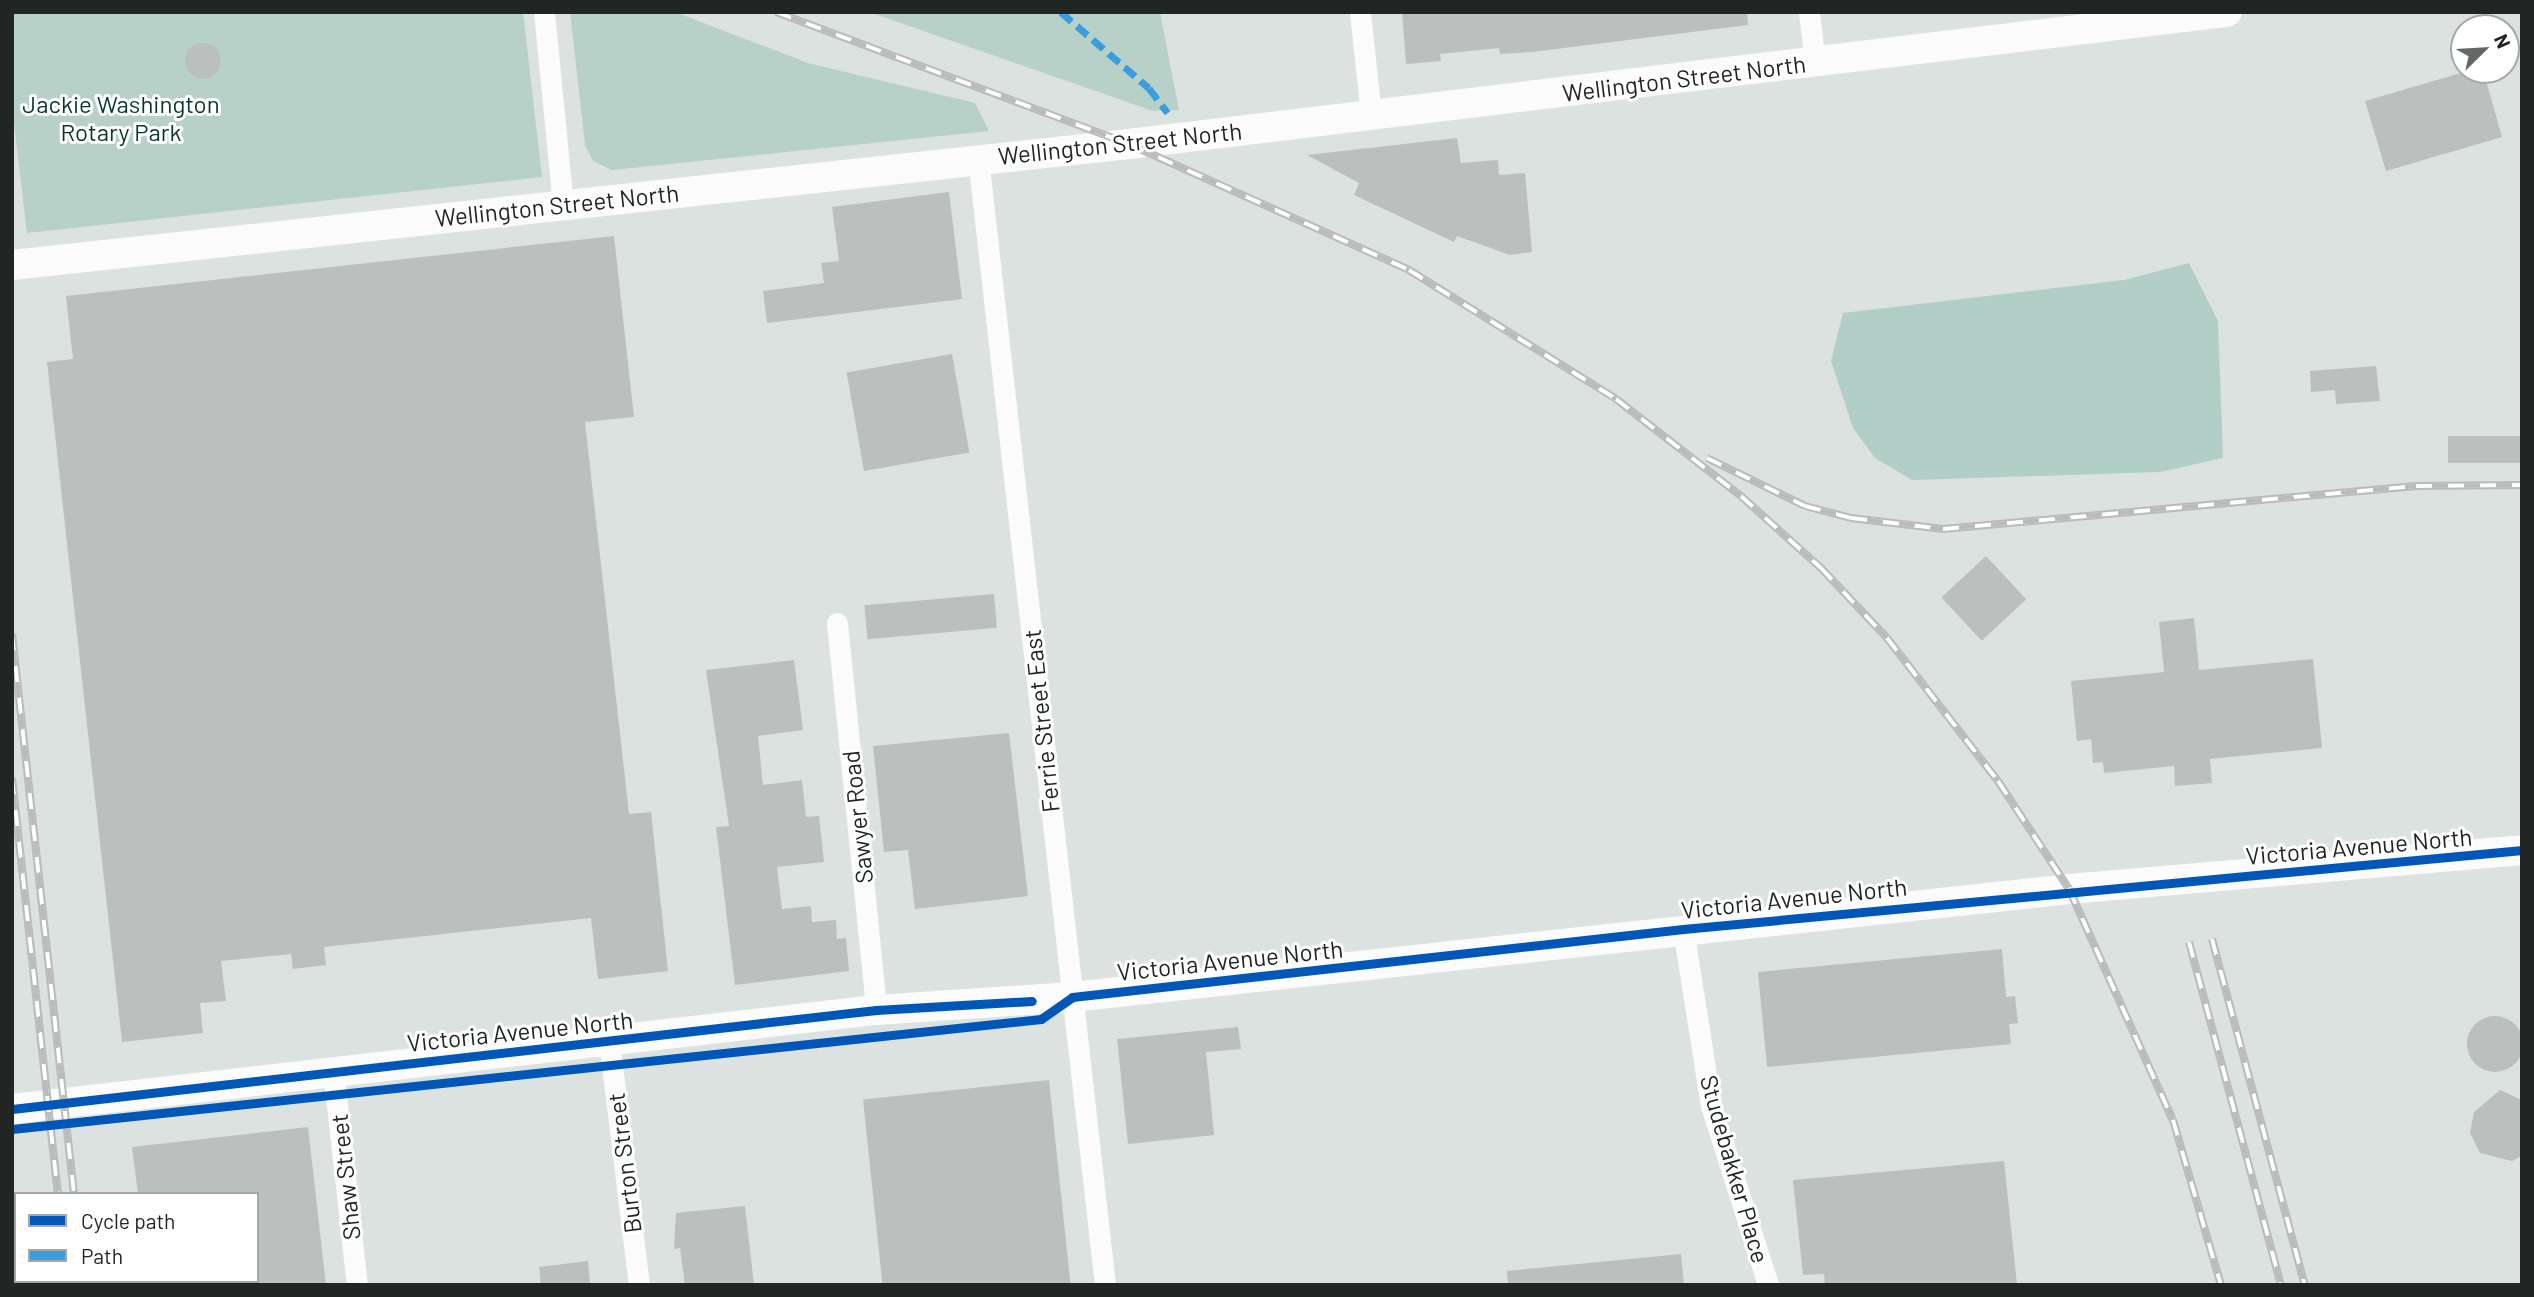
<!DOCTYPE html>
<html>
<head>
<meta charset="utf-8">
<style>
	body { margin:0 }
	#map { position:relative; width:2534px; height:1297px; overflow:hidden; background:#dce2e0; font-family:Barlow,sans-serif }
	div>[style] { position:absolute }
	.green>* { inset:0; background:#b7d0c8 }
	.forest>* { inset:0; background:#b1cfc6 }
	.building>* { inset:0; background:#bbc0be; transform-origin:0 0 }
	.round { border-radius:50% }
	.minor>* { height:21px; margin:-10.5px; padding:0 10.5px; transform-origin:10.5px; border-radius:10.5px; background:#fafbfa }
	.secondary>* { height:30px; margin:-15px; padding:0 15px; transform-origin:15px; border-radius:15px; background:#fafbfa }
	.rail>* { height:8px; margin-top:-4px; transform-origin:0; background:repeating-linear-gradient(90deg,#fff 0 16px,#babcbb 0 32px); box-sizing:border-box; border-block:2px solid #babcbb }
	.quiet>* { height:7px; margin-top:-3.5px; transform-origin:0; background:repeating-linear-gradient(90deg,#3c9ce0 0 14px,transparent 0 21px) }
	.cycleway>* { height:9px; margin:-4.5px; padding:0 4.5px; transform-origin:4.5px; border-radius:4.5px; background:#0057b8 }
	span { translate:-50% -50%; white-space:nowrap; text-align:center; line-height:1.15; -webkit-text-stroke:6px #fff; paint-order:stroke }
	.street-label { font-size:24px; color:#212624 }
	.park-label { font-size:24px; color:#08362d }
	.frame { position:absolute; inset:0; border:14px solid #212624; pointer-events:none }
	.legend { position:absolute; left:14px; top:1192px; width:245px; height:91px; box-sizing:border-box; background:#fff; border:2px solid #a6a8a7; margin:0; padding:9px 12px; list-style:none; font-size:21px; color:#212624 }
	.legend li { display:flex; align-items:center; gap:14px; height:35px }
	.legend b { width:35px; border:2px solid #a6a8a7 }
	.north { position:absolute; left:2450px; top:14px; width:70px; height:70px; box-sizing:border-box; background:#fff; border:2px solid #a6a8a7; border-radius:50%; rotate:66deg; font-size:19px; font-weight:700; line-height:28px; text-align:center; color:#212624 }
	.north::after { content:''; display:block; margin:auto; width:24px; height:32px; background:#626866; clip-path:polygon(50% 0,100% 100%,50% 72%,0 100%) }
</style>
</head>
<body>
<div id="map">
	<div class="green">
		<i style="clip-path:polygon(12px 12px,523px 12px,542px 177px,27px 233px,12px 106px)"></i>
		<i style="clip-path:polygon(570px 12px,675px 12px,808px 63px,975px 103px,989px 131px,612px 170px,593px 161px,585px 145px)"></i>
		<i style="clip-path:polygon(869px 12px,1160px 12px,1179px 110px,1153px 111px)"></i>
	</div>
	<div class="forest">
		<i style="clip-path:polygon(2189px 263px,2218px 321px,2223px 458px,2160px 472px,1912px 480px,1875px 458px,1853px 428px,1831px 361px,1843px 313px,2124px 280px)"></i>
	</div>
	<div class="building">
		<i style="clip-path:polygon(1402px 12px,1747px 12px,1748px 25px,1532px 52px,1500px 54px,1499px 48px,1440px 54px,1441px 61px,1406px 64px)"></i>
		<i class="round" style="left:185px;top:43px;width:36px;height:36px"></i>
		<i style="clip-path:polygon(2471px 70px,2483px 70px,2502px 137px,2386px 171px,2365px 101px)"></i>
		<i style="clip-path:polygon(1457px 138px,1461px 163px,1498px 160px,1499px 175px,1525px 173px,1532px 252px,1510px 255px,1457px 236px,1454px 242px,1354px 195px,1359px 183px,1307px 155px)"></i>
		<i style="clip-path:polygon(949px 192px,962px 299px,767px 323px,763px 291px,824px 283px,821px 263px,839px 261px,832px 207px)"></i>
		<i style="clip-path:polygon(614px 236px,634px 417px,585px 422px,629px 814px,651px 812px,668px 971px,598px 979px,591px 918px,324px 947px,326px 965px,293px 969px,291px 954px,221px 961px,226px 1001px,200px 1003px,203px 1033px,122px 1042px,47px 362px,73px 359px,66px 296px)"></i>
		<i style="left:952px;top:354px;width:100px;height:107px;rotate:80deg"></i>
		<i style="clip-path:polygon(2376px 366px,2380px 401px,2336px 404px,2335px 390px,2311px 392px,2310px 371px)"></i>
		<i style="left:2521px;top:436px;width:27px;height:73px;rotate:90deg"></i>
		<i style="left:1986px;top:556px;width:59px;height:61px;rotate:47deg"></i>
		<i style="left:994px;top:594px;width:34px;height:130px;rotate:85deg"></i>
		<i style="clip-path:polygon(2194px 618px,2199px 670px,2313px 659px,2322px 748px,2210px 759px,2212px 783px,2175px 786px,2174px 766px,2104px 773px,2103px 762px,2093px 763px,2091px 739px,2077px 741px,2071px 681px,2164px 672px,2159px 622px)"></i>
		<i style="clip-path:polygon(794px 660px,803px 730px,758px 736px,763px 785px,802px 780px,806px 817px,819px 816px,824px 862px,777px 867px,782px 909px,811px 906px,812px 922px,836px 920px,837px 939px,846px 938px,849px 971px,735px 985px,716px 827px,729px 826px,706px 670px)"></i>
		<i style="clip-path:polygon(1009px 733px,1028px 896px,915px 909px,908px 850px,884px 852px,873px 746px)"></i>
		<i style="clip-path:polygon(2002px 949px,2006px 997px,2015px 996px,2018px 1023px,2009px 1024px,2011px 1044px,1767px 1067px,1758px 972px)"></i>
		<i class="round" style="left:2467px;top:1016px;width:56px;height:56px"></i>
		<i style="clip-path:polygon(1238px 1027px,1241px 1049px,1206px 1052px,1214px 1135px,1128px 1144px,1117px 1039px)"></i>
		<i style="left:1049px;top:1080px;width:206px;height:187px;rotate:84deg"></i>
		<i style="clip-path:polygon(2500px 1090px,2522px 1100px,2522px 1156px,2512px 1161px,2480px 1153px,2470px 1133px,2474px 1112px)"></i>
		<i style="clip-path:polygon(308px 1127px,326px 1285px,257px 1285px,257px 1194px,138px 1194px,132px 1147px)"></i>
		<i style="clip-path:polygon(2004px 1161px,2017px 1285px,1825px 1285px,1824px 1274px,1803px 1275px,1793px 1180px)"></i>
		<i style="clip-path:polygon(745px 1206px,754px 1285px,685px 1285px,680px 1248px,674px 1249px,676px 1213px)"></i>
		<i style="clip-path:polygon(1681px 1254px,1684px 1285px,1508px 1285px,1507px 1271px)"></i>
		<i style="clip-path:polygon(588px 1261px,590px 1285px,541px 1285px,539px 1267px)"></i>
	</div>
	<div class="minor">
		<i style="left:544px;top:12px;width:194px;rotate:84.4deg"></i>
		<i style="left:1360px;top:12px;width:104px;rotate:83.9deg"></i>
		<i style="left:1809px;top:12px;width:51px;rotate:83.3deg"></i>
		<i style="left:978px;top:158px;width:1134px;rotate:83.57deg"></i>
		<i style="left:837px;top:623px;width:389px;rotate:84.2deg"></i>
		<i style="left:1683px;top:929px;width:179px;rotate:81deg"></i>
		<i style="left:1711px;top:1106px;width:188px;rotate:72.3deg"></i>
		<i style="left:609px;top:1041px;width:246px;rotate:83deg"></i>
		<i style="left:333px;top:1069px;width:217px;rotate:83.7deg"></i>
	</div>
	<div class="secondary">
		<i style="left:12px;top:265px;width:1124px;rotate:-6.18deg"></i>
		<i style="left:1129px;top:144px;width:1106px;rotate:-6.86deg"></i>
		<i style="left:12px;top:1109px;width:870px;rotate:-6.54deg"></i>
		<i style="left:876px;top:1010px;width:196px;rotate:-3.8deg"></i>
		<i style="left:1072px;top:997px;width:1003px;rotate:-6.18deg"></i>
		<i style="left:2069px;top:889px;width:455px;rotate:-4.9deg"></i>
	</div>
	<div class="rail">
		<i style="left:776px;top:12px;width:377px;rotate:20.5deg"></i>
		<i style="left:1129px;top:144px;width:307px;rotate:24.2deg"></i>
		<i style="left:1409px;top:270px;width:244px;rotate:31.9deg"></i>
		<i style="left:1616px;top:399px;width:158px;rotate:37.8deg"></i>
		<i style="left:1741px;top:496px;width:108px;rotate:42deg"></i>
		<i style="left:1821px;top:568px;width:96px;rotate:46.7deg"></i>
		<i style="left:1887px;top:638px;width:181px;rotate:52.2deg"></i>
		<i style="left:1998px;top:781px;width:129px;rotate:56.7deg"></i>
		<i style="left:2069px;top:889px;width:253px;rotate:65.8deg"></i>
		<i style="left:2173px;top:1120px;width:172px;rotate:73.8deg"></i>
		<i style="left:1707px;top:458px;width:109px;rotate:26.1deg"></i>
		<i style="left:1805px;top:506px;width:48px;rotate:14.6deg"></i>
		<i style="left:1851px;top:518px;width:93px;rotate:6.8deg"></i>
		<i style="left:1943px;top:529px;width:475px;rotate:-5.2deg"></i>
		<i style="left:2416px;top:486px;width:106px;rotate:-0.5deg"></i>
		<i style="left:12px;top:634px;width:563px;rotate:83.68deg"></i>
		<i style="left:12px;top:778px;width:419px;rotate:83.7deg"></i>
		<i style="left:2212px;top:939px;width:358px;rotate:75deg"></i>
		<i style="left:2189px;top:942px;width:355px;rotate:75deg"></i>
		<i style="left:67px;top:1281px;width:4px;rotate:90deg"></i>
		<i style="left:84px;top:1281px;width:4px;rotate:90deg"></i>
	</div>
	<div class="quiet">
		<i style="left:1061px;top:12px;width:116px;rotate:40.8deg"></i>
		<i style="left:1149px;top:88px;width:31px;rotate:53deg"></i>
	</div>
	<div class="cycleway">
		<i style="left:12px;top:1109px;width:870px;rotate:-6.54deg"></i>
		<i style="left:876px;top:1010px;width:156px;rotate:-3.3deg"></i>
		<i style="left:12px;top:1129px;width:1035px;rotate:-6.1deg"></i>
		<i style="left:1041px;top:1019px;width:38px;rotate:-35deg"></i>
		<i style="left:1072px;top:997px;width:615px;rotate:-6.35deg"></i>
		<i style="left:1683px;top:929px;width:843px;rotate:-5.38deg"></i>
	</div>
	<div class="street-label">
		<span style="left:1684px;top:78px;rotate:-7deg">Wellington Street North</span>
		<span style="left:1120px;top:143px;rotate:-6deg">Wellington Street North</span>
		<span style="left:557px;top:205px;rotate:-6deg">Wellington Street North</span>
		<span style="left:1041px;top:721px;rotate:-96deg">Ferrie Street East</span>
		<span style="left:857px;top:817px;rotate:-96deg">Sawyer Road</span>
		<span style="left:2359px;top:846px;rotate:-5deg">Victoria Avenue North</span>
		<span style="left:1794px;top:898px;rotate:-6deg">Victoria Avenue North</span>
		<span style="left:1230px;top:960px;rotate:-6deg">Victoria Avenue North</span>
		<span style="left:520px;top:1031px;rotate:-6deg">Victoria Avenue North</span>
		<span style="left:624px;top:1163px;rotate:-97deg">Burton Street</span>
		<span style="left:1735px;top:1169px;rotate:74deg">Studebakker Place</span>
		<span style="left:345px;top:1177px;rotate:-96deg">Shaw Street</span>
	</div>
	<div class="park-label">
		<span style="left:121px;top:118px">Jackie Washington<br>Rotary Park</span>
	</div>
	<div class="frame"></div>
	<ul class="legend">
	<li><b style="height:9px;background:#0057b8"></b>Cycle path</li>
	<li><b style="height:9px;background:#3c9ce0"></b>Path</li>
	</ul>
	<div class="north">N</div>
</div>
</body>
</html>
